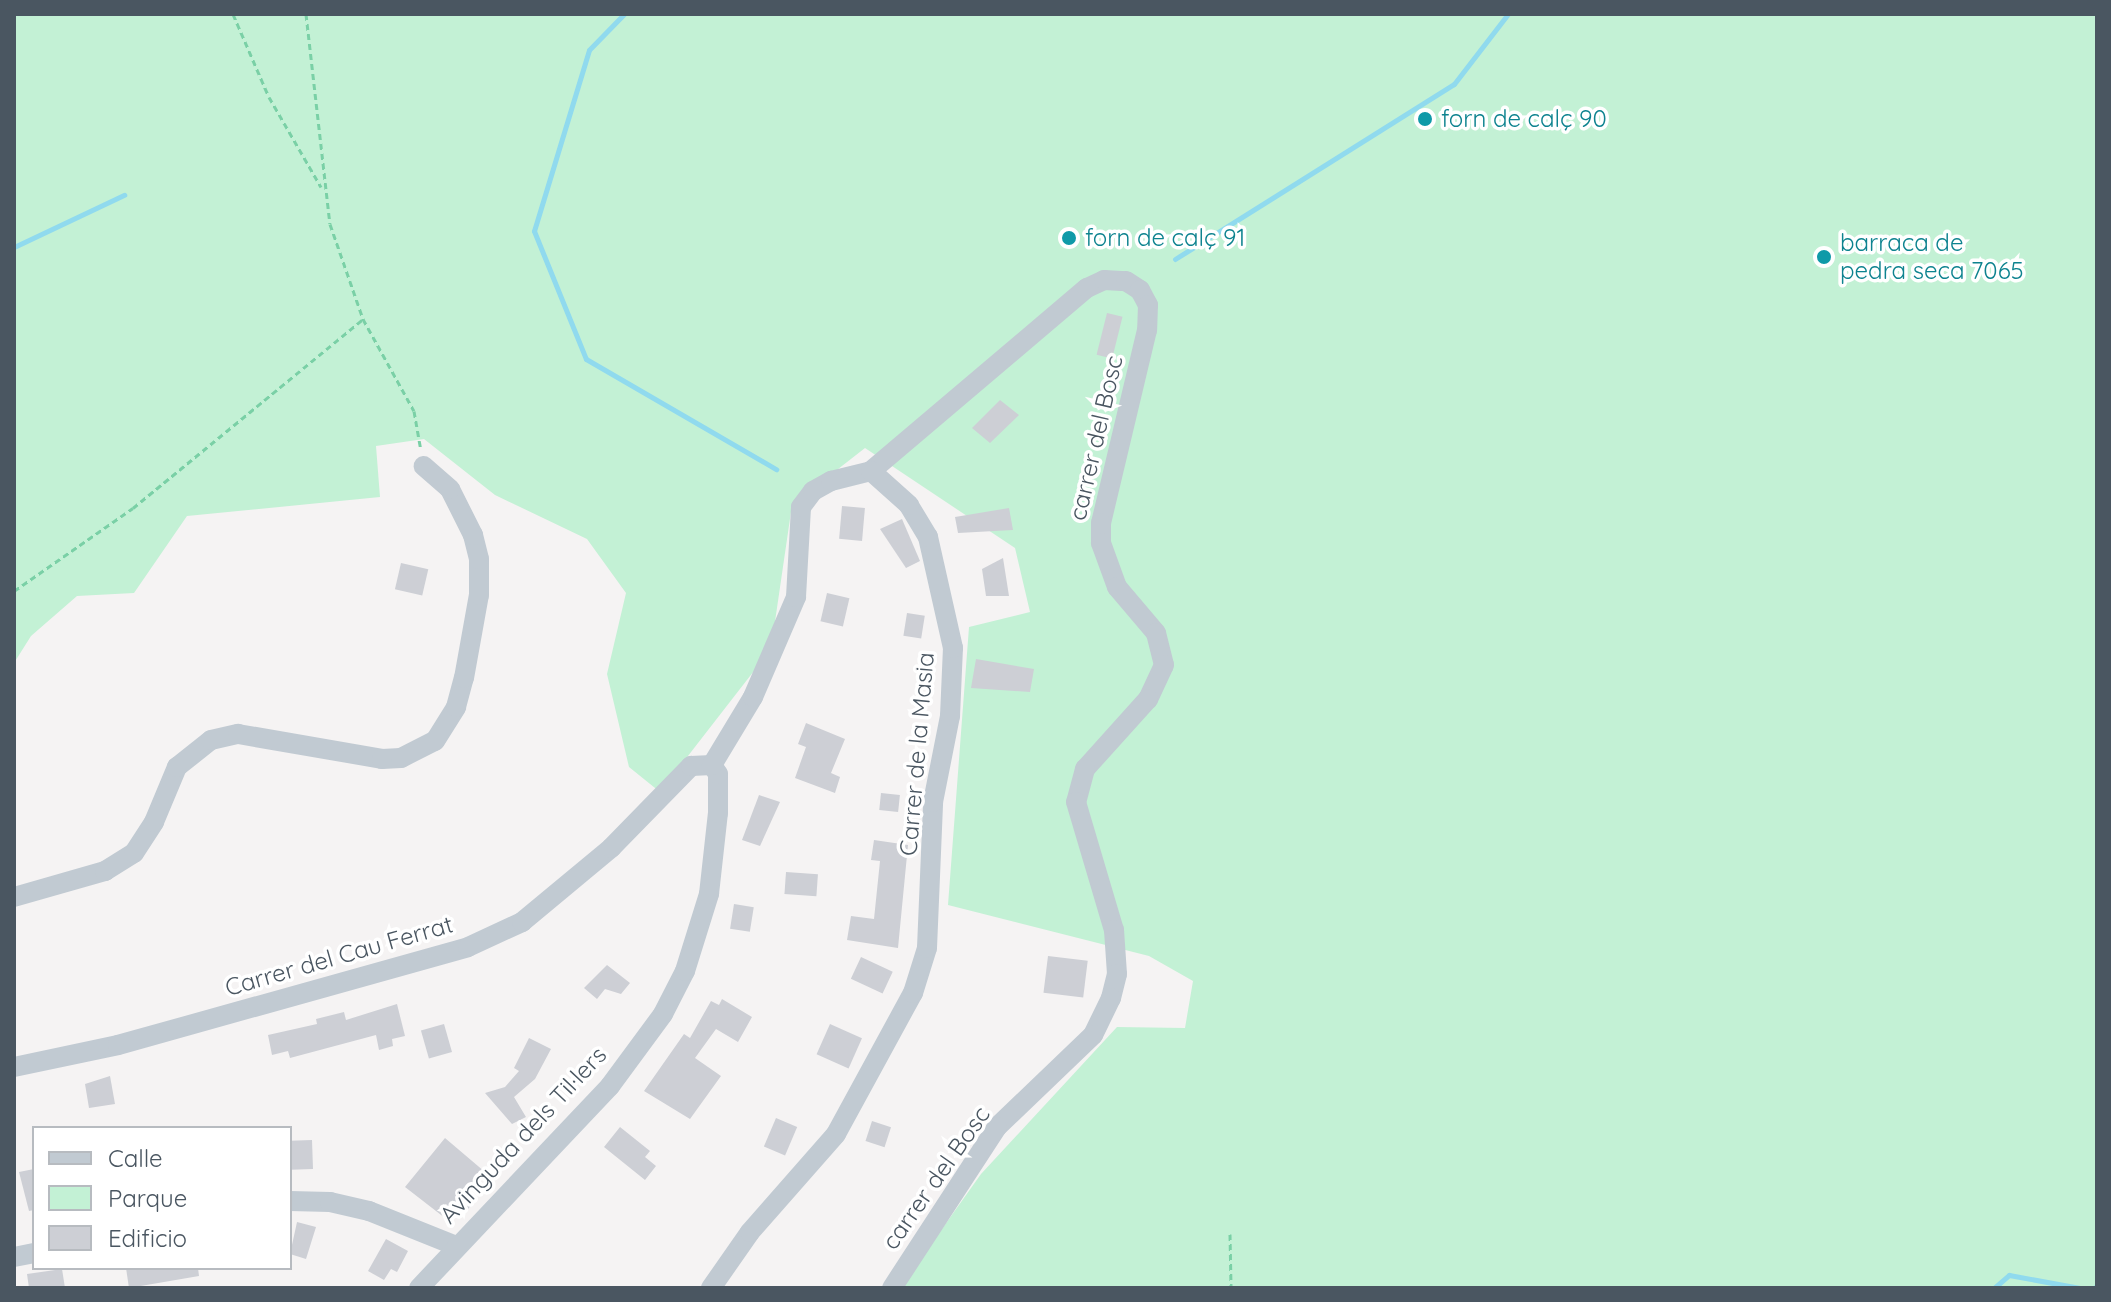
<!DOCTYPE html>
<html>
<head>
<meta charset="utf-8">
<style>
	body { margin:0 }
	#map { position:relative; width:2111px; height:1302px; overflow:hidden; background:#f5f3f3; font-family:Quicksand,sans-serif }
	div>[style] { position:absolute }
	.green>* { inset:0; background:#c3f1d5 }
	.stream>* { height:5px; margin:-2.5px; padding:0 2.5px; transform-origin:2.5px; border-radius:2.5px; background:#90daee }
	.building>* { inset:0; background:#cdcfd5; transform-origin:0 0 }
	.path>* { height:3px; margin-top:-1.5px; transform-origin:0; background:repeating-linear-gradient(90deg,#7ad0a6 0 6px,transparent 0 10px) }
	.minor>* { height:20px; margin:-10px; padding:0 10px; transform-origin:10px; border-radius:10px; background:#c1cad2 }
	.dots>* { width:22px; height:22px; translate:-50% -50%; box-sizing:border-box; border:4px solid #fff; border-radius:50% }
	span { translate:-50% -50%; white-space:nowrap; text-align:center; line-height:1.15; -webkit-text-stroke:7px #fff; paint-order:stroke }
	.culture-label { font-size:24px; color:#0d838f }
	.left { translate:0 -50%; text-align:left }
	.street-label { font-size:24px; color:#4a5661 }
	.frame { position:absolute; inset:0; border:16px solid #4a5661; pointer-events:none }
	.legend { position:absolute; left:32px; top:1126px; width:260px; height:144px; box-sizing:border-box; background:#fff; border:2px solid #b7bbc0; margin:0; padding:10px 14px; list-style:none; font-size:24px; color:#4a5661 }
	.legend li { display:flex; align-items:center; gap:16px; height:40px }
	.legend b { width:40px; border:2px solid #b7bbc0 }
</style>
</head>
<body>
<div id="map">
	<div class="green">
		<i style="clip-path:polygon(14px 14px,2097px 14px,2097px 1288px,900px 1288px,981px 1174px,1117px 1027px,1185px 1028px,1193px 981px,1149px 956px,948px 905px,969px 627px,1030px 612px,1015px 548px,865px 448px,792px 505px,771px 649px,660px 792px,629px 767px,607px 674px,626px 593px,587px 539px,495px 495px,424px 439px,376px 446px,380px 497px,187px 516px,134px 593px,77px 596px,31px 636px,14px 663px)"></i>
	</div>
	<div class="stream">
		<i style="left:624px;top:14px;width:50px;rotate:134.2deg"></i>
		<i style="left:589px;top:50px;width:189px;rotate:106.9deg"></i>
		<i style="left:534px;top:231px;width:138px;rotate:67.9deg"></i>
		<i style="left:586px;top:359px;width:220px;rotate:30.1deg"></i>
		<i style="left:14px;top:247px;width:122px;rotate:-25.3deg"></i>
		<i style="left:1175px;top:259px;width:329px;rotate:-32.1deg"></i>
		<i style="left:1454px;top:84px;width:88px;rotate:-52.4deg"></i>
		<i style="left:1994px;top:1288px;width:20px;rotate:-41deg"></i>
		<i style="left:2009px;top:1275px;width:72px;rotate:10.4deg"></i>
		<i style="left:2095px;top:1288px;width:4px;rotate:-56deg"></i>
	</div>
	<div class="building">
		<i style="left:1107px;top:313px;width:16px;height:43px;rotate:14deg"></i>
		<i style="clip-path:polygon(1000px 400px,1019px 415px,990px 443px,972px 428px)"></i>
		<i style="left:842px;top:506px;width:23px;height:33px;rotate:5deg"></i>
		<i style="clip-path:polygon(1009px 508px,1013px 530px,958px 533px,955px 517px)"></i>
		<i style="clip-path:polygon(902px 519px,920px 561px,906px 568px,880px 529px)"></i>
		<i style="clip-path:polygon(1003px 558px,1009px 596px,986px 596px,982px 569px)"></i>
		<i style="left:401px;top:563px;width:28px;height:27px;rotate:13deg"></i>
		<i style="left:827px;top:593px;width:23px;height:29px;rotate:13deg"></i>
		<i style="left:907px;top:613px;width:18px;height:23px;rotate:9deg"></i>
		<i style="clip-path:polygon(976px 659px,1034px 669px,1030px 692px,971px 688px)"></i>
		<i style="clip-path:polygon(806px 723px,845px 739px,831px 773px,840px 777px,835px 793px,795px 778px,806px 747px,798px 744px)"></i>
		<i style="left:881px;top:793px;width:19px;height:17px;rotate:6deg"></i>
		<i style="clip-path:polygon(759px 795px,780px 802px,760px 846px,742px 840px)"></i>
		<i style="clip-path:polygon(874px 840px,908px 845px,898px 948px,847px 940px,851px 916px,874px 919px,880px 861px,871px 860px)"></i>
		<i style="left:786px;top:872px;width:32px;height:22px;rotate:4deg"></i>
		<i style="left:734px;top:904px;width:20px;height:25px;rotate:9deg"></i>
		<i style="left:1048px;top:956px;width:40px;height:37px;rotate:7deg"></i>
		<i style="left:861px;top:957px;width:35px;height:24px;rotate:25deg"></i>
		<i style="clip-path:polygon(607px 965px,630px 983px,621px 994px,605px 989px,597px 999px,584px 988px)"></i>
		<i style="clip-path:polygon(722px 999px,752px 1017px,738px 1042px,716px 1029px,695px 1058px,721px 1076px,690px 1119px,644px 1091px,684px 1034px,690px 1038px,711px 1001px,719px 1005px)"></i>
		<i style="clip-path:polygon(397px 1004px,405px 1036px,392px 1039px,393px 1046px,379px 1050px,376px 1035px,290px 1058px,288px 1051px,272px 1055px,268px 1035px,317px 1024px,316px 1019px,344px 1012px,346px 1020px)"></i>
		<i style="left:444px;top:1024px;width:29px;height:24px;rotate:74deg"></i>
		<i style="left:830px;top:1024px;width:35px;height:33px;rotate:24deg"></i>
		<i style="clip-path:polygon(529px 1038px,551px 1049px,535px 1079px,514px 1097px,526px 1117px,512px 1124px,485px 1093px,505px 1087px,519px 1071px,514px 1068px)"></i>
		<i style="clip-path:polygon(110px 1076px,115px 1104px,89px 1108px,85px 1084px)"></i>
		<i style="left:776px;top:1118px;width:23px;height:31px;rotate:23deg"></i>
		<i style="left:872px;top:1121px;width:20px;height:21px;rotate:18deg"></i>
		<i style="clip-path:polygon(620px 1127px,650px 1151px,645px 1157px,656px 1166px,645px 1180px,604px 1147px)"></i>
		<i style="clip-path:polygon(445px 1138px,485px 1172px,464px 1197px,472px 1204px,461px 1218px,451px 1211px,445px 1218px,405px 1187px)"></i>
		<i style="left:312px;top:1140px;width:29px;height:22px;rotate:88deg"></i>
		<i style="clip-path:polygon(34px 1169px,34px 1210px,29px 1211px,19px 1172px)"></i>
		<i style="clip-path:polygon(297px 1222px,316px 1227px,306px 1259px,290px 1254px)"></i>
		<i style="clip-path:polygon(386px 1239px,408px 1251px,397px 1272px,391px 1269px,384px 1280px,368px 1271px)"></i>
		<i style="clip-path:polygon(126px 1268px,198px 1268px,199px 1276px,129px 1288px)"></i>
		<i style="clip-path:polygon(62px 1269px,65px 1288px,29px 1288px,27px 1274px)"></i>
	</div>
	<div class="path">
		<i style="left:233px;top:14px;width:90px;rotate:66.6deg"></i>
		<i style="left:269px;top:97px;width:104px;rotate:60deg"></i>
		<i style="left:306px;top:14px;width:211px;rotate:83.5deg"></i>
		<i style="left:330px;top:224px;width:101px;rotate:70.8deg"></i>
		<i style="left:363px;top:319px;width:105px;rotate:61deg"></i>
		<i style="left:414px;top:411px;width:39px;rotate:80deg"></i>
		<i style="left:14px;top:591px;width:145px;rotate:-34.9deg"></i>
		<i style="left:133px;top:508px;width:298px;rotate:-39.4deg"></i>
		<i style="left:1230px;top:1234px;width:54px;rotate:88.9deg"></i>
	</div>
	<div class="minor">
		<i style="left:871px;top:471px;width:283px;rotate:-40.3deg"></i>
		<i style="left:1087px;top:288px;width:19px;rotate:-25deg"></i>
		<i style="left:1104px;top:280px;width:22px;rotate:3deg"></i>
		<i style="left:1126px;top:281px;width:17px;rotate:33deg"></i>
		<i style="left:1140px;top:290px;width:17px;rotate:62deg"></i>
		<i style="left:1148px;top:305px;width:25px;rotate:92deg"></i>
		<i style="left:1147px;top:330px;width:198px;rotate:103.4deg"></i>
		<i style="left:1101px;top:523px;width:20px;rotate:90deg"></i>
		<i style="left:1101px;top:543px;width:47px;rotate:70deg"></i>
		<i style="left:1117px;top:587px;width:60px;rotate:49.7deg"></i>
		<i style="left:1156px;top:633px;width:33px;rotate:76deg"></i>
		<i style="left:1164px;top:665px;width:38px;rotate:115deg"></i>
		<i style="left:1148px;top:699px;width:94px;rotate:132deg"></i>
		<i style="left:1085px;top:769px;width:34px;rotate:105deg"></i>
		<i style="left:1076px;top:802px;width:134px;rotate:73.5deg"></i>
		<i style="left:1114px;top:930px;width:44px;rotate:86.1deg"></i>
		<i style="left:1117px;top:974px;width:25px;rotate:104deg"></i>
		<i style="left:1111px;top:998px;width:41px;rotate:115.9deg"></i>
		<i style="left:1093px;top:1035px;width:133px;rotate:136.2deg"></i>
		<i style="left:997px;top:1127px;width:192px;rotate:123.1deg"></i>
		<i style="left:14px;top:897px;width:95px;rotate:-15.9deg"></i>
		<i style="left:105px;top:871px;width:34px;rotate:-32deg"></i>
		<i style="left:134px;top:853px;width:37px;rotate:-57deg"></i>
		<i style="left:154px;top:822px;width:60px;rotate:-67.3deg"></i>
		<i style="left:177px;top:767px;width:43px;rotate:-38.5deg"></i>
		<i style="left:211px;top:740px;width:28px;rotate:-13deg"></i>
		<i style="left:238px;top:734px;width:146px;rotate:9.8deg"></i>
		<i style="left:382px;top:759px;width:19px;rotate:-3deg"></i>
		<i style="left:401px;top:758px;width:38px;rotate:-27deg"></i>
		<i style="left:435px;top:741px;width:40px;rotate:-58deg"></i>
		<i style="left:456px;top:707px;width:30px;rotate:-75deg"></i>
		<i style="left:464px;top:678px;width:84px;rotate:-79.8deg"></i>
		<i style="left:479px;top:595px;width:36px;rotate:-90deg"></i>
		<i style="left:479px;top:559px;width:25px;rotate:-104deg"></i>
		<i style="left:473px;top:535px;width:51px;rotate:-116.6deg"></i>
		<i style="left:450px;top:489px;width:35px;rotate:-139deg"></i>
		<i style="left:14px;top:1067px;width:106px;rotate:-11.9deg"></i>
		<i style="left:118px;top:1045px;width:363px;rotate:-15.6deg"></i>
		<i style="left:468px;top:947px;width:60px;rotate:-24.8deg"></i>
		<i style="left:522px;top:922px;width:116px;rotate:-39.7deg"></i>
		<i style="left:611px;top:848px;width:115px;rotate:-45.7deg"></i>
		<i style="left:691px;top:766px;width:21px;rotate:-3deg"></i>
		<i style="left:290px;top:1201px;width:40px;rotate:1.4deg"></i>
		<i style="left:330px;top:1202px;width:40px;rotate:13deg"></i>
		<i style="left:369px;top:1211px;width:92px;rotate:21.8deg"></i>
		<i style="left:14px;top:1257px;width:20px;rotate:-11deg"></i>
		<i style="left:419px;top:1288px;width:278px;rotate:-46.6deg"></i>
		<i style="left:610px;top:1086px;width:89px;rotate:-53.6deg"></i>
		<i style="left:663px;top:1014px;width:48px;rotate:-62.9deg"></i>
		<i style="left:685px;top:971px;width:81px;rotate:-72.7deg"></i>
		<i style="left:709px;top:894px;width:81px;rotate:-83.7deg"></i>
		<i style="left:718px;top:813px;width:39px;rotate:-90deg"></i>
		<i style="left:718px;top:774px;width:11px;rotate:-124deg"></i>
		<i style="left:712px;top:765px;width:79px;rotate:-58.9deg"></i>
		<i style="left:753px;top:697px;width:109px;rotate:-66.7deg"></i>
		<i style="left:796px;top:597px;width:90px;rotate:-86.8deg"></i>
		<i style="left:801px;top:507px;width:20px;rotate:-53deg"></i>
		<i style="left:813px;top:491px;width:21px;rotate:-29deg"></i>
		<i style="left:831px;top:481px;width:41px;rotate:-14deg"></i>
		<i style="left:711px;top:1288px;width:68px;rotate:-55.1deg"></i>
		<i style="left:750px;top:1232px;width:130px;rotate:-48.7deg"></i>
		<i style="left:836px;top:1134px;width:161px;rotate:-61.4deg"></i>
		<i style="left:913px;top:993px;width:47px;rotate:-72.7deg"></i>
		<i style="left:927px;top:948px;width:146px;rotate:-87.6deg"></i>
		<i style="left:933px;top:802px;width:88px;rotate:-78.8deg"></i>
		<i style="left:950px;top:716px;width:68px;rotate:-87.5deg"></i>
		<i style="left:953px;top:648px;width:114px;rotate:-102.7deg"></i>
		<i style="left:928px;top:537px;width:37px;rotate:-121deg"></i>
		<i style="left:909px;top:505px;width:51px;rotate:-138.2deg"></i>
	</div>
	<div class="dots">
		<i style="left:1425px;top:119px;background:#0f9aa8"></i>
		<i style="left:1069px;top:238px;background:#0f9aa8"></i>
		<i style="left:1824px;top:257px;background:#0f9aa8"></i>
	</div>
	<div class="culture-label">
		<span class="left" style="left:1441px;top:119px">forn de calç 90</span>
		<span class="left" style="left:1085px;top:238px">forn de calç 91</span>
		<span class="left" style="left:1840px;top:257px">barraca de<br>pedra seca 7065</span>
	</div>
	<div class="street-label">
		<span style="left:1096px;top:438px;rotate:-77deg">carrer del Bosc</span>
		<span style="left:917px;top:754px;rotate:-85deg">Carrer de la Masia</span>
		<span style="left:339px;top:956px;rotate:-16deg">Carrer del Cau Ferrat</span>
		<span style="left:523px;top:1135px;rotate:-47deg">Avinguda dels Til·lers</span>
		<span style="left:936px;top:1178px;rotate:-55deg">carrer del Bosc</span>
	</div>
	<div class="frame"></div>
	<ul class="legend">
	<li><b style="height:10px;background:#c1cad2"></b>Calle</li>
	<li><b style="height:22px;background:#c3f1d5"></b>Parque</li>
	<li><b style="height:22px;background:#cdcfd5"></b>Edificio</li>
	</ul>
</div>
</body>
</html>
